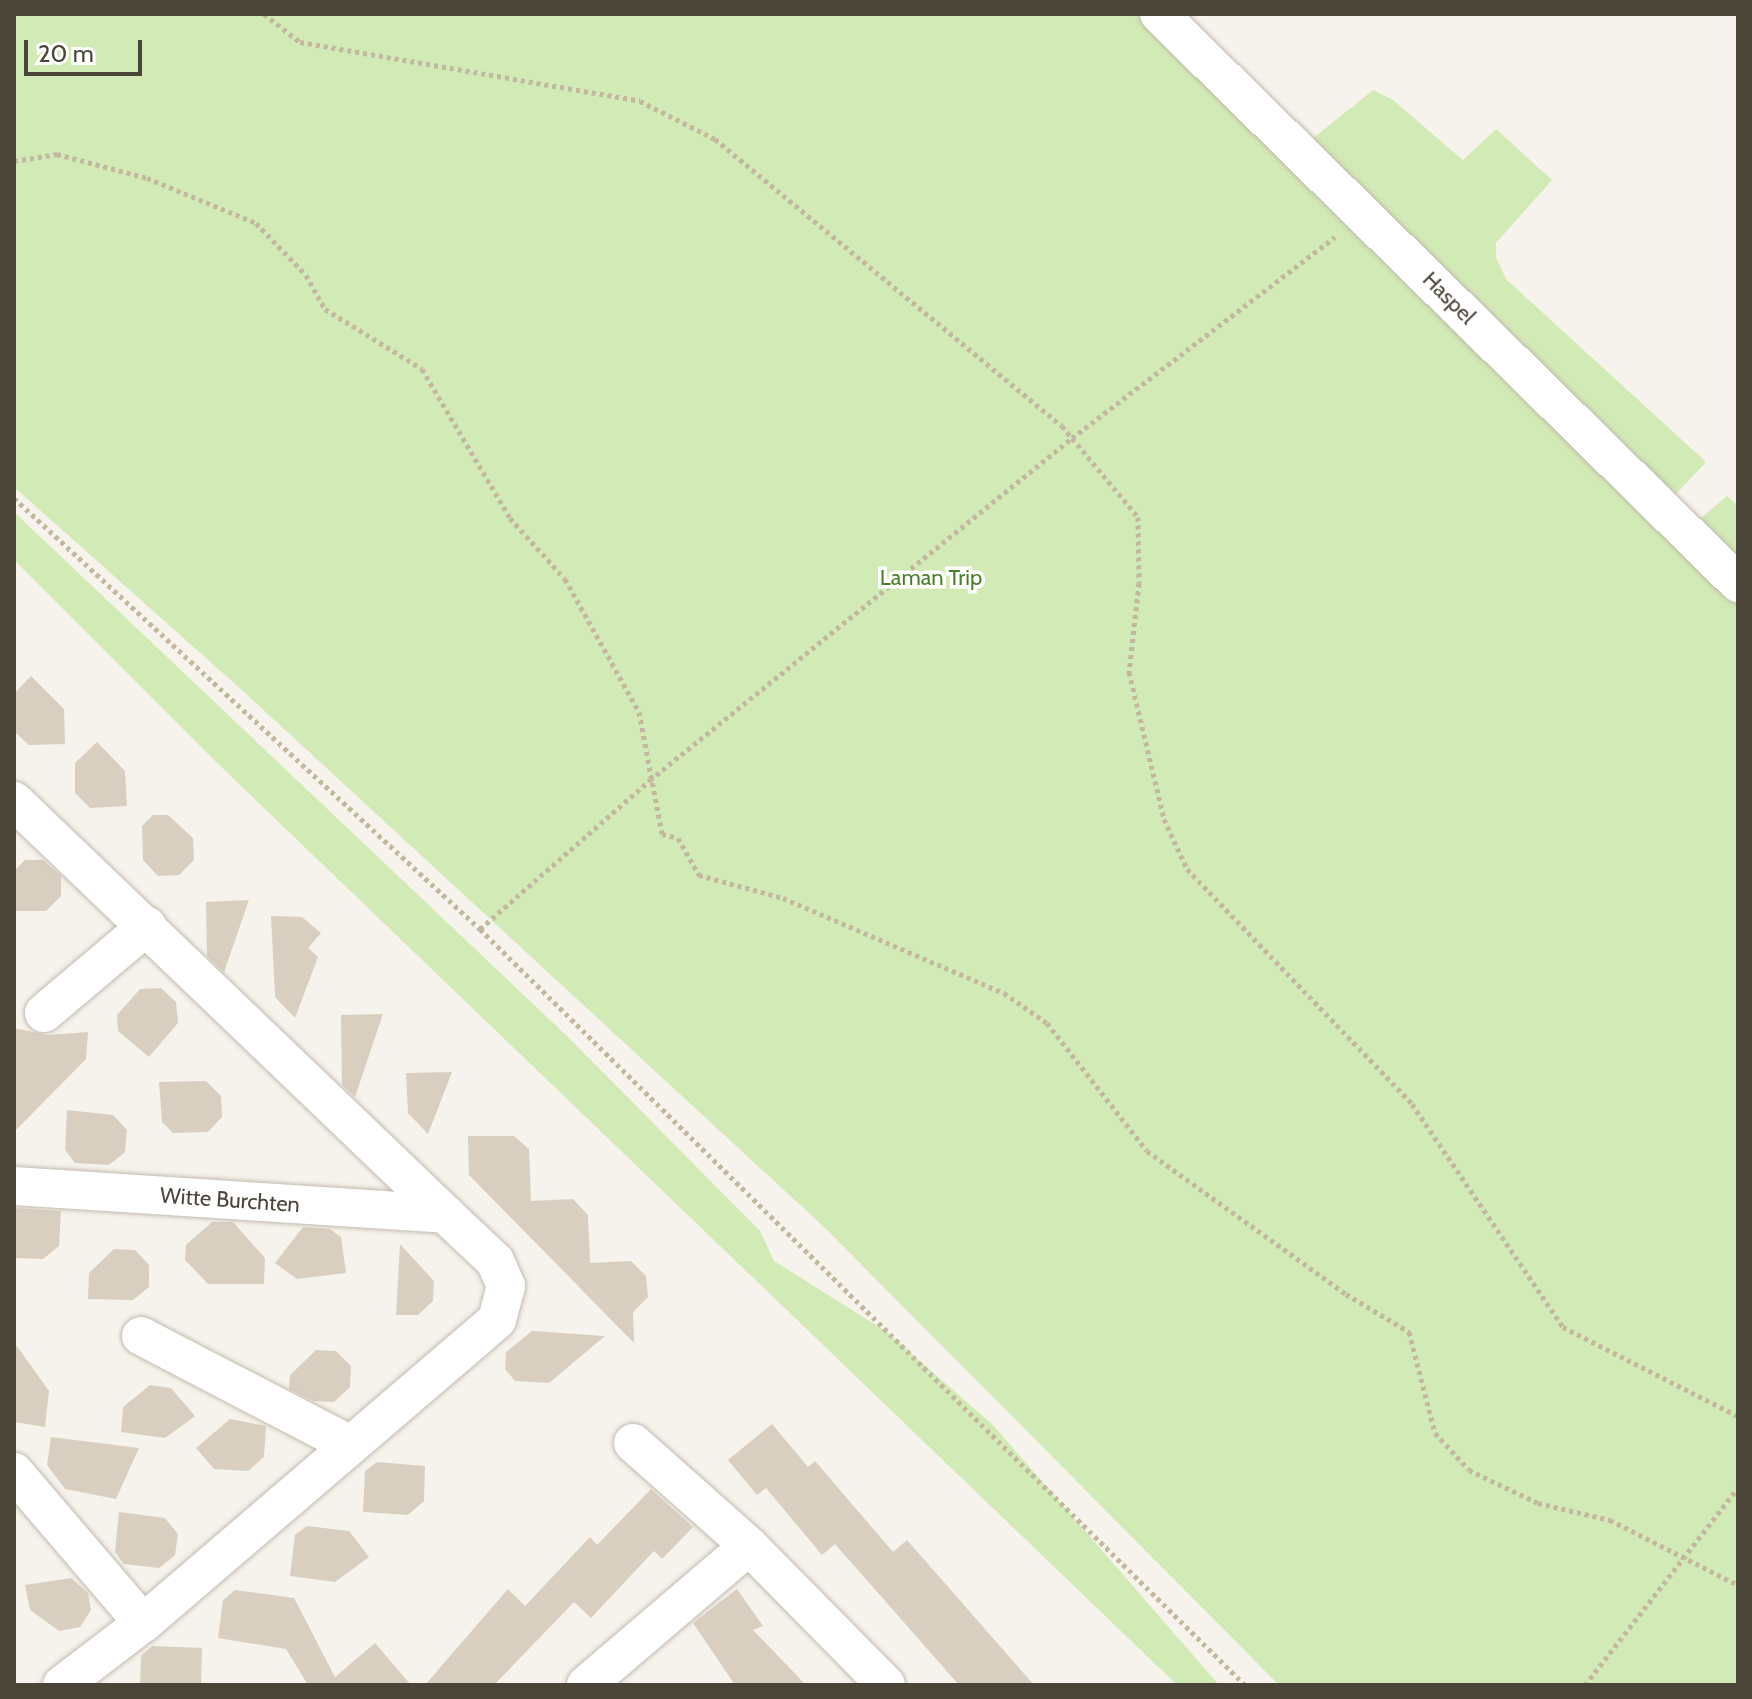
<!DOCTYPE html>
<html>
<head>
<meta charset="utf-8">
<style>
	body { margin:0 }
	#map { position:relative; width:1752px; height:1699px; overflow:hidden; background:#f6f3ec; font-family:Cabin,sans-serif }
	div>[style] { position:absolute }
	.green>* { inset:0; background:#d2eab5 }
	.building>* { inset:0; background:#d8cfc1 }
	.path>* { height:5px; margin-top:-2.5px; transform-origin:0; background:repeating-linear-gradient(90deg,#c4b79f 0 4px,transparent 0 8px) }
	.roads { filter:drop-shadow(0 0 2px #c2bbae) drop-shadow(0 0 2px #c2bbae) }
	.minor>* { height:38px; margin:-19px; padding:0 19px; transform-origin:19px; border-radius:19px; background:#fff }
	span { translate:-50% -50%; white-space:nowrap; text-align:center; line-height:1.15; -webkit-text-stroke:7px #fff; paint-order:stroke }
	.street-label { font-size:22px; color:#4b4439 }
	.park-label { font-size:22px; color:#4a7f2a }
	.frame { position:absolute; inset:0; border:16px solid #4b4439; pointer-events:none }
	.scale { position:absolute; left:24px; top:40px; width:118px; height:36px; box-sizing:border-box; border:4px solid #4b4439; border-top:0; padding-left:10px; font-size:24px; line-height:28px; white-space:nowrap; color:#4b4439; -webkit-text-stroke:6px #fff; paint-order:stroke }
</style>
</head>
<body>
<div id="map">
	<div class="green">
		<i style="clip-path:polygon(14px 14px,1142px 14px,1738px 604px,1738px 1685px,1279px 1685px,824px 1227px,243px 691px,14px 487px)"></i>
		<i style="clip-path:polygon(1373px 90px,1393px 100px,1463px 160px,1496px 129px,1552px 180px,1496px 243px,1496px 257px,1506px 279px,1706px 462px,1674px 496px,1311px 140px)"></i>
		<i style="clip-path:polygon(1727px 496px,1738px 506px,1738px 560px,1698px 521px)"></i>
		<i style="clip-path:polygon(14px 512px,569px 1038px,760px 1231px,774px 1261px,887px 1332px,993px 1425px,1219px 1685px,1177px 1685px,213px 759px,14px 560px)"></i>
	</div>
	<div class="building">
		<i style="clip-path:polygon(31px 676px,64px 709px,65px 744px,29px 745px,14px 731px,14px 694px)"></i>
		<i style="clip-path:polygon(97px 742px,125px 771px,127px 806px,90px 808px,75px 793px,75px 763px)"></i>
		<i style="clip-path:polygon(153px 815px,168px 815px,193px 838px,194px 860px,179px 875px,158px 876px,143px 860px,142px 826px)"></i>
		<i style="clip-path:polygon(25px 860px,43px 860px,61px 876px,61px 896px,46px 911px,14px 911px,14px 871px)"></i>
		<i style="clip-path:polygon(249px 900px,224px 972px,207px 956px,206px 902px)"></i>
		<i style="clip-path:polygon(271px 916px,302px 917px,321px 933px,308px 948px,318px 957px,295px 1018px,275px 997px)"></i>
		<i style="clip-path:polygon(161px 988px,176px 1002px,178px 1023px,149px 1057px,118px 1031px,117px 1015px,140px 989px)"></i>
		<i style="clip-path:polygon(383px 1014px,355px 1097px,342px 1085px,341px 1015px)"></i>
		<i style="clip-path:polygon(14px 1028px,47px 1035px,88px 1032px,86px 1059px,14px 1132px)"></i>
		<i style="clip-path:polygon(452px 1072px,428px 1134px,408px 1113px,406px 1073px)"></i>
		<i style="clip-path:polygon(206px 1081px,221px 1096px,222px 1117px,208px 1132px,173px 1133px,162px 1122px,159px 1082px)"></i>
		<i style="clip-path:polygon(67px 1110px,113px 1115px,127px 1130px,125px 1152px,109px 1165px,75px 1163px,65px 1150px)"></i>
		<i style="clip-path:polygon(468px 1136px,514px 1136px,529px 1149px,531px 1201px,573px 1199px,588px 1215px,590px 1263px,631px 1261px,646px 1276px,648px 1297px,633px 1312px,634px 1343px,469px 1175px)"></i>
		<i style="clip-path:polygon(14px 1208px,61px 1211px,59px 1246px,43px 1259px,14px 1258px)"></i>
		<i style="clip-path:polygon(212px 1222px,233px 1222px,265px 1258px,264px 1284px,208px 1284px,185px 1260px,186px 1245px)"></i>
		<i style="clip-path:polygon(303px 1227px,330px 1229px,341px 1237px,346px 1273px,297px 1279px,275px 1263px)"></i>
		<i style="clip-path:polygon(400px 1244px,434px 1281px,433px 1301px,418px 1315px,396px 1315px)"></i>
		<i style="clip-path:polygon(114px 1249px,135px 1250px,149px 1265px,149px 1287px,133px 1300px,88px 1299px,89px 1273px)"></i>
		<i style="clip-path:polygon(532px 1331px,605px 1336px,549px 1383px,515px 1381px,505px 1369px,506px 1352px)"></i>
		<i style="clip-path:polygon(14px 1342px,49px 1391px,45px 1427px,14px 1422px)"></i>
		<i style="clip-path:polygon(316px 1350px,336px 1351px,351px 1366px,350px 1387px,334px 1402px,313px 1401px,289px 1389px,290px 1375px)"></i>
		<i style="clip-path:polygon(150px 1385px,171px 1388px,195px 1416px,165px 1438px,121px 1432px,123px 1407px)"></i>
		<i style="clip-path:polygon(230px 1419px,266px 1426px,264px 1457px,248px 1471px,214px 1469px,196px 1448px)"></i>
		<i style="clip-path:polygon(772px 1424px,808px 1467px,815px 1461px,893px 1552px,907px 1540px,1034px 1685px,959px 1685px,835px 1544px,822px 1555px,766px 1488px,757px 1495px,728px 1460px)"></i>
		<i style="clip-path:polygon(51px 1437px,139px 1448px,116px 1499px,65px 1489px,47px 1465px)"></i>
		<i style="clip-path:polygon(377px 1462px,425px 1466px,424px 1501px,408px 1515px,363px 1512px,365px 1471px)"></i>
		<i style="clip-path:polygon(651px 1489px,693px 1527px,662px 1559px,654px 1551px,591px 1618px,574px 1602px,494px 1685px,425px 1685px,508px 1589px,525px 1606px,590px 1537px,597px 1545px)"></i>
		<i style="clip-path:polygon(119px 1512px,165px 1518px,178px 1534px,175px 1555px,159px 1568px,124px 1564px,115px 1552px)"></i>
		<i style="clip-path:polygon(307px 1526px,349px 1531px,369px 1557px,335px 1582px,290px 1576px,295px 1535px)"></i>
		<i style="clip-path:polygon(71px 1578px,88px 1593px,91px 1610px,80px 1627px,59px 1631px,30px 1610px,25px 1585px)"></i>
		<i style="clip-path:polygon(737px 1589px,763px 1626px,753px 1630px,806px 1685px,735px 1685px,693px 1623px)"></i>
		<i style="clip-path:polygon(235px 1590px,294px 1598px,335px 1677px,375px 1643px,411px 1685px,308px 1685px,286px 1649px,218px 1638px,223px 1600px)"></i>
		<i style="clip-path:polygon(152px 1646px,202px 1648px,201px 1685px,140px 1685px,141px 1656px)"></i>
	</div>
	<div class="path">
		<i style="left:264px;top:14px;width:46px;rotate:37.9deg"></i>
		<i style="left:300px;top:42px;width:345px;rotate:9.8deg"></i>
		<i style="left:640px;top:101px;width:84px;rotate:26.9deg"></i>
		<i style="left:715px;top:139px;width:450px;rotate:39.6deg"></i>
		<i style="left:1062px;top:426px;width:119px;rotate:50.1deg"></i>
		<i style="left:1138px;top:517px;width:66px;rotate:89.1deg"></i>
		<i style="left:1139px;top:583px;width:90px;rotate:96.4deg"></i>
		<i style="left:1129px;top:672px;width:151px;rotate:76.6deg"></i>
		<i style="left:1164px;top:819px;width:55px;rotate:65.3deg"></i>
		<i style="left:1187px;top:869px;width:325px;rotate:46.2deg"></i>
		<i style="left:1412px;top:1104px;width:269px;rotate:55.9deg"></i>
		<i style="left:1563px;top:1327px;width:196px;rotate:27deg"></i>
		<i style="left:14px;top:161px;width:44px;rotate:-9.2deg"></i>
		<i style="left:57px;top:154px;width:93px;rotate:14.9deg"></i>
		<i style="left:147px;top:178px;width:118px;rotate:22.4deg"></i>
		<i style="left:256px;top:223px;width:72px;rotate:46.1deg"></i>
		<i style="left:306px;top:275px;width:39px;rotate:61deg"></i>
		<i style="left:325px;top:309px;width:114px;rotate:31.7deg"></i>
		<i style="left:422px;top:369px;width:173px;rotate:59.4deg"></i>
		<i style="left:510px;top:518px;width:82px;rotate:48deg"></i>
		<i style="left:565px;top:579px;width:152px;rotate:60.9deg"></i>
		<i style="left:639px;top:712px;width:124px;rotate:79.3deg"></i>
		<i style="left:662px;top:834px;width:16px;rotate:14deg"></i>
		<i style="left:678px;top:838px;width:43px;rotate:60.4deg"></i>
		<i style="left:699px;top:875px;width:87px;rotate:15.3deg"></i>
		<i style="left:783px;top:898px;width:241px;rotate:23.3deg"></i>
		<i style="left:1004px;top:993px;width:52px;rotate:34.9deg"></i>
		<i style="left:1047px;top:1023px;width:162px;rotate:52deg"></i>
		<i style="left:1147px;top:1151px;width:245px;rotate:35.7deg"></i>
		<i style="left:1346px;top:1294px;width:74px;rotate:31.1deg"></i>
		<i style="left:1409px;top:1332px;width:104px;rotate:75.6deg"></i>
		<i style="left:1435px;top:1433px;width:50px;rotate:47.4deg"></i>
		<i style="left:1469px;top:1470px;width:76px;rotate:25.6deg"></i>
		<i style="left:1538px;top:1503px;width:74px;rotate:13.3deg"></i>
		<i style="left:1610px;top:1520px;width:144px;rotate:26.9deg"></i>
		<i style="left:14px;top:498px;width:635px;rotate:42.77deg"></i>
		<i style="left:480px;top:929px;width:1076px;rotate:44.66deg"></i>
		<i style="left:480px;top:929px;width:226px;rotate:-41.2deg"></i>
		<i style="left:650px;top:780px;width:543px;rotate:-39.02deg"></i>
		<i style="left:1072px;top:438px;width:331px;rotate:-37.4deg"></i>
		<i style="left:1585px;top:1685px;width:249px;rotate:-52.2deg"></i>
	</div>
	<div class="roads">
		<div class="minor">
			<i style="left:1159px;top:14px;width:812px;rotate:44.5deg"></i>
			<i style="left:14px;top:801px;width:597px;rotate:43.78deg"></i>
			<i style="left:44px;top:1013px;width:135px;rotate:-40.2deg"></i>
			<i style="left:14px;top:1186px;width:432px;rotate:3.7deg"></i>
			<i style="left:445px;top:1214px;width:69px;rotate:43.2deg"></i>
			<i style="left:495px;top:1261px;width:27px;rotate:66deg"></i>
			<i style="left:506px;top:1286px;width:35px;rotate:105deg"></i>
			<i style="left:497px;top:1320px;width:466px;rotate:139.4deg"></i>
			<i style="left:143px;top:1623px;width:199px;rotate:-130.5deg"></i>
			<i style="left:141px;top:1336px;width:236px;rotate:27.5deg"></i>
			<i style="left:633px;top:1443px;width:155px;rotate:41.6deg"></i>
			<i style="left:62px;top:1685px;width:102px;rotate:-37.4deg"></i>
			<i style="left:586px;top:1685px;width:214px;rotate:-40.5deg"></i>
			<i style="left:749px;top:1546px;width:195px;rotate:45.4deg"></i>
		</div>
	</div>
	<div class="street-label">
		<span style="left:1449px;top:298px;rotate:45deg">Haspel</span>
		<span style="left:230px;top:1200px;rotate:4deg">Witte Burchten</span>
	</div>
	<div class="park-label">
		<span style="left:931px;top:578px">Laman Trip</span>
	</div>
	<div class="frame"></div>
	<div class="scale">20 m</div>
</div>
</body>
</html>
